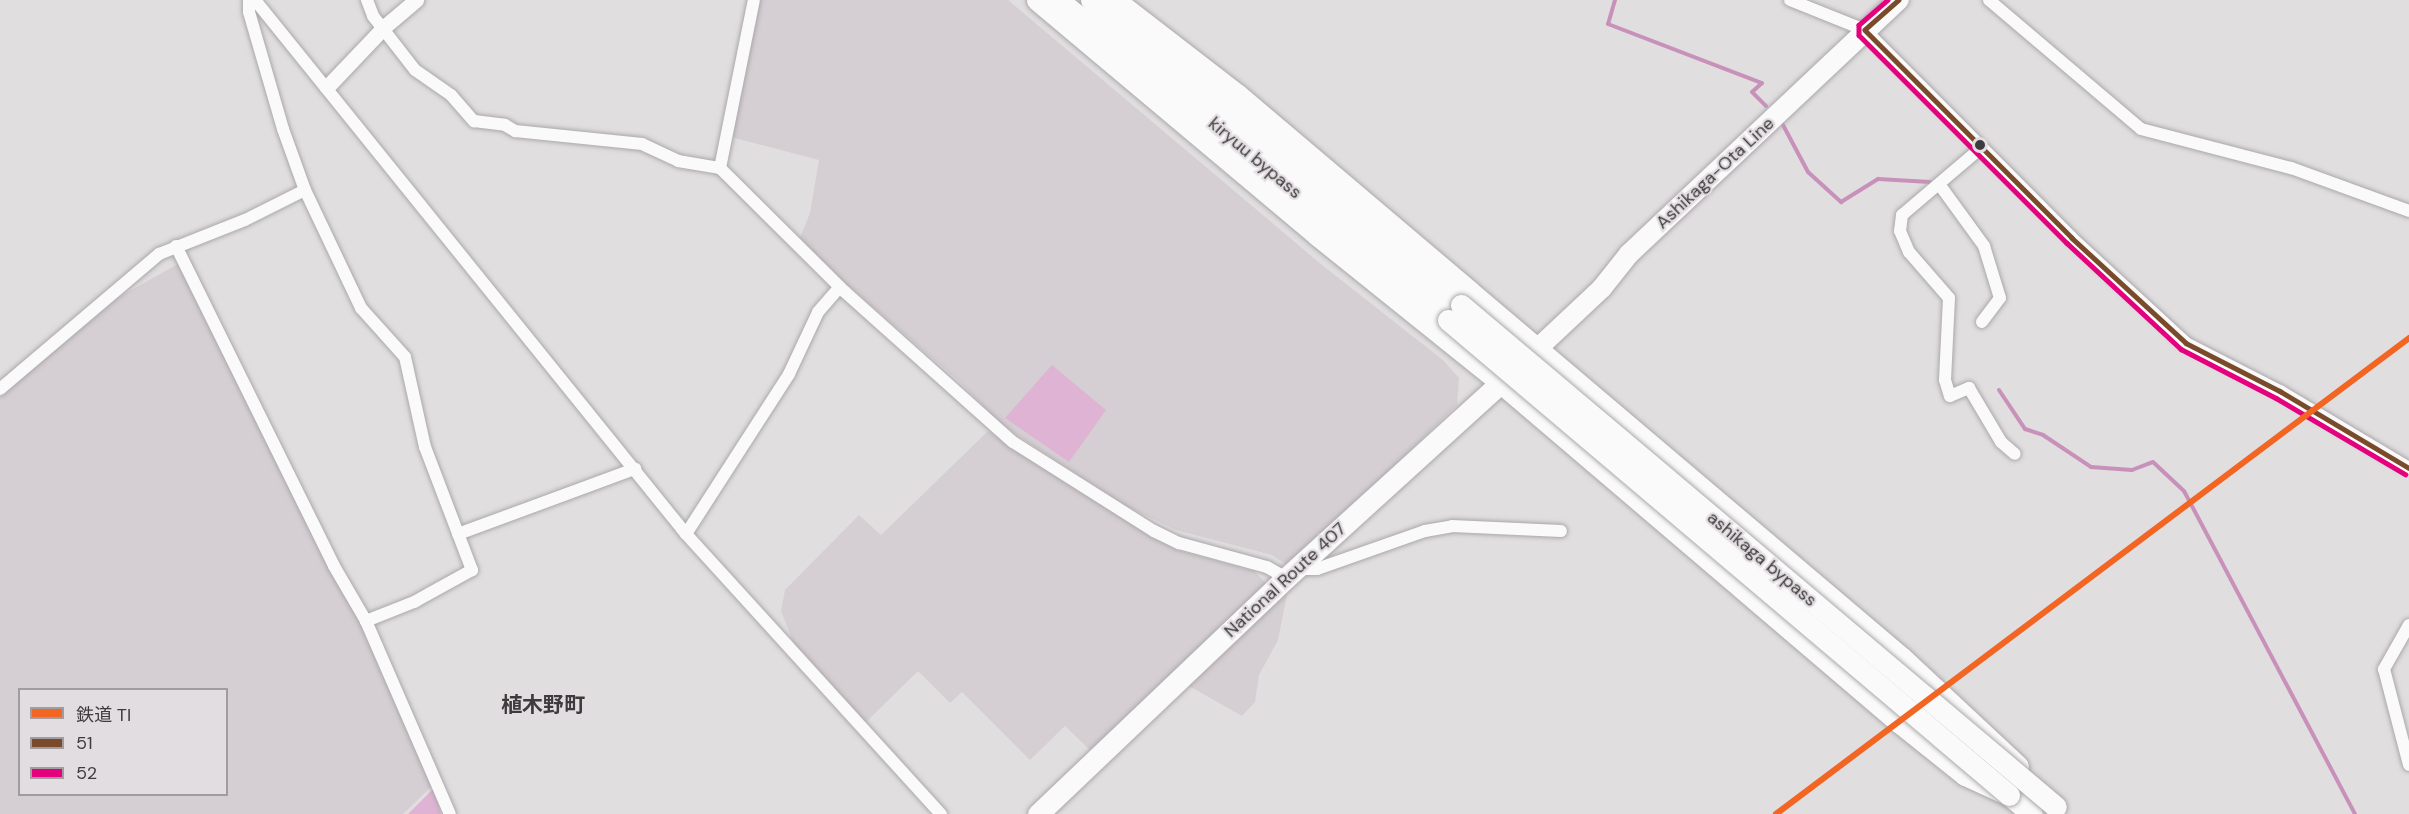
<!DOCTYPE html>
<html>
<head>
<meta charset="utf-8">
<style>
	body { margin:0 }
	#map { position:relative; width:2409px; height:814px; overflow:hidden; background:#e1dee0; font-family:"DM Sans","Noto Sans JP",sans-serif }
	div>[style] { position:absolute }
	.built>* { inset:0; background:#d5ced3 }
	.green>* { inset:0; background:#dfb3d3 }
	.stream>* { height:4px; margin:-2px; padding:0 2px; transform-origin:2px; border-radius:2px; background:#c891ba }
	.roads { filter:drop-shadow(0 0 2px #aba8aa) drop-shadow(0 0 2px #aba8aa) }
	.minor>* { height:12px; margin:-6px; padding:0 6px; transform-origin:6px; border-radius:6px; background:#fafafa }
	.tertiary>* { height:15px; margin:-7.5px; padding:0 7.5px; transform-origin:7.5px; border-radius:7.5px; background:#fafafa }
	.primary>* { height:20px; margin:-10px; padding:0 10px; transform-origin:10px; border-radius:10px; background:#fafafa }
	.trunk>* { height:21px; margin:-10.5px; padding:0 10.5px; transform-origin:10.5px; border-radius:10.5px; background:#fafafa }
	.bridges { filter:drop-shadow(0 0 2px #aba8aa) drop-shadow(0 0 2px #aba8aa) }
	.trunk-bridge>* { height:21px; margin:-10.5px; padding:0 10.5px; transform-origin:10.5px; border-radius:10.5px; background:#fafafa }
	.bus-1>* { height:4.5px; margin:-2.25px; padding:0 2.25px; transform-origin:2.25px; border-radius:2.25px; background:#7a4b2a }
	.bus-2>* { height:4.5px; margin:-2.25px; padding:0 2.25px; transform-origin:2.25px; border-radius:2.25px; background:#e5007d }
	.rail-1>* { height:6px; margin:-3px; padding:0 3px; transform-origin:3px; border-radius:3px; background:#f26522 }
	.dots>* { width:16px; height:16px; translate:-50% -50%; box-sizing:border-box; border:3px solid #e2dde1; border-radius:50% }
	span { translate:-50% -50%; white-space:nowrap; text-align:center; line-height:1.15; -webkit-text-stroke:4.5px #e2dde1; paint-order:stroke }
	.street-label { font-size:18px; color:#3d3b3c }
	.quarter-label { font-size:21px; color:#3d3b3c; font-weight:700 }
	.legend { position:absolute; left:18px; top:688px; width:210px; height:108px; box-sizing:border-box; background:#e2dde1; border:2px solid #a09c9f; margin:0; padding:8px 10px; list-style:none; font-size:18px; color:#3d3b3c }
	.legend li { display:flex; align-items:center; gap:12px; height:30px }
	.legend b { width:30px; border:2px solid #a09c9f }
</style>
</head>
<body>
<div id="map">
	<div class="built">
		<i style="clip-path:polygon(759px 0,1008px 0,1322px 265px,1443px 360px,1459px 378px,1457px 405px,1290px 567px,1272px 555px,1176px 530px,1126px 506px,1002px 425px,960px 382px,828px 268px,800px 238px,810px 213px,819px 160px,731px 137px)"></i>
		<i style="clip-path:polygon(evenodd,178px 264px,361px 624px,432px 786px,403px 814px,0 814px,0 396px,117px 298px,178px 264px,20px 690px,226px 690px,226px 794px,20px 794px,20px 690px)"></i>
		<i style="clip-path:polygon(988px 431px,1153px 538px,1177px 550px,1254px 571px,1266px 583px,1092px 752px,1065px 726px,1030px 760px,962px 692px,950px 703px,918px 671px,865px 723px,796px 649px,781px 611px,785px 590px,859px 515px,881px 535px)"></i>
		<i style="clip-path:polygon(1287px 594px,1278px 640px,1259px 675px,1255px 702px,1242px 716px,1189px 686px)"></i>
	</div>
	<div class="green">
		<i style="clip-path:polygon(1052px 365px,1106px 410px,1069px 462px,1005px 418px)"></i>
		<i style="clip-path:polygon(433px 789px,441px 814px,408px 814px)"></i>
	</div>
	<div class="stream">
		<i style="left:1615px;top:0;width:25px;rotate:106deg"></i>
		<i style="left:1608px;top:24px;width:165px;rotate:21deg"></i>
		<i style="left:1762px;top:83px;width:13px;rotate:138deg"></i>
		<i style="left:1752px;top:92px;width:20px;rotate:45deg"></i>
		<i style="left:1783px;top:125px;width:53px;rotate:62deg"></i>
		<i style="left:1808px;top:172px;width:45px;rotate:42.3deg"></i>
		<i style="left:1841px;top:202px;width:44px;rotate:-31.9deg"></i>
		<i style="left:1878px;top:179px;width:52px;rotate:3.3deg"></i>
		<i style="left:1999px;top:390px;width:47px;rotate:56.3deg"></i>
		<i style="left:2025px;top:429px;width:19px;rotate:18deg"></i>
		<i style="left:2043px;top:435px;width:58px;rotate:33.7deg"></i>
		<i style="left:2091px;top:467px;width:41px;rotate:4.2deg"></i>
		<i style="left:2132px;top:470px;width:22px;rotate:-21deg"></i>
		<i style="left:2153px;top:462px;width:42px;rotate:43.1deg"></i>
		<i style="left:2184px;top:491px;width:365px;rotate:62.1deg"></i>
	</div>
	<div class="roads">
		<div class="minor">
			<i style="left:249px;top:0;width:12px;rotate:90deg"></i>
			<i style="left:249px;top:12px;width:122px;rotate:73.8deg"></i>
			<i style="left:283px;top:129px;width:65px;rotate:70.2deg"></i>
			<i style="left:305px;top:190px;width:131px;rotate:64.6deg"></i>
			<i style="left:361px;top:308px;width:66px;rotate:48.1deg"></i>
			<i style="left:405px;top:357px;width:92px;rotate:77.5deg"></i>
			<i style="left:425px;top:447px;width:132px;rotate:69.1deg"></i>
			<i style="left:472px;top:570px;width:66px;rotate:151.1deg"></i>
			<i style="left:414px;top:602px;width:52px;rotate:158.4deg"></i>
			<i style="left:255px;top:0;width:686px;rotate:51.09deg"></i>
			<i style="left:686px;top:534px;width:379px;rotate:47.7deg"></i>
			<i style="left:367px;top:0;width:17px;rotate:69deg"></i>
			<i style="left:373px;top:16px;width:68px;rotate:52.1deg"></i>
			<i style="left:415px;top:70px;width:44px;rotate:34.8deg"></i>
			<i style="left:451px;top:95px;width:35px;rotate:49deg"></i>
			<i style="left:474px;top:121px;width:31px;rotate:7deg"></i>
			<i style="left:505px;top:125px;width:12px;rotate:31deg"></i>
			<i style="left:515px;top:131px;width:128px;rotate:5.8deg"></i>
			<i style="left:642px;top:144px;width:40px;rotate:25deg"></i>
			<i style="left:678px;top:161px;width:43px;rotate:9.5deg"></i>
			<i style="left:720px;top:168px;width:176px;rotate:44.8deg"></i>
			<i style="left:845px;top:292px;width:225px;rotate:41.8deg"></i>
			<i style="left:1013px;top:442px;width:167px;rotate:32.3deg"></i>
			<i style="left:1154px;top:531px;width:28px;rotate:26deg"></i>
			<i style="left:1179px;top:543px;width:91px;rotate:15.3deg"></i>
			<i style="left:1267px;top:567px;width:22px;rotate:30deg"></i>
			<i style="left:1790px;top:0;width:81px;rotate:21.8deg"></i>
			<i style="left:1865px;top:30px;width:293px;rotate:45.1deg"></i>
			<i style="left:2072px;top:238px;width:155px;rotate:42.6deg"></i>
			<i style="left:2186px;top:343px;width:106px;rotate:27.1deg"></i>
			<i style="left:2280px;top:391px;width:150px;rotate:30.8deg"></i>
			<i style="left:1989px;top:0;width:199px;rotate:40.3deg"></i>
			<i style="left:2141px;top:129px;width:155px;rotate:14.6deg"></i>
			<i style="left:2291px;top:168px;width:126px;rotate:20deg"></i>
			<i style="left:1982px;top:147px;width:105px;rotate:139.6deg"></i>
			<i style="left:1902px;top:215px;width:16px;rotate:97deg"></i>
			<i style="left:1900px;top:231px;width:23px;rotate:67deg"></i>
			<i style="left:1909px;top:252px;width:61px;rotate:49deg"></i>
			<i style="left:1949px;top:298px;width:82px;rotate:92.8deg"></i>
			<i style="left:1945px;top:380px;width:17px;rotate:73deg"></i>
			<i style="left:1950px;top:396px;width:21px;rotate:-23deg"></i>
			<i style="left:1969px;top:388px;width:63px;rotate:59.3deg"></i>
			<i style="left:2001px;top:442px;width:18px;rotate:41deg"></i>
			<i style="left:720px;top:168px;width:171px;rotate:-78.6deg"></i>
			<i style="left:1939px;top:184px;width:77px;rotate:54deg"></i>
			<i style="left:1984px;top:246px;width:54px;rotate:72.9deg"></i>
			<i style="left:2000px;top:298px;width:30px;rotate:127deg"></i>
			<i style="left:176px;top:246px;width:357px;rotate:63.7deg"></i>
			<i style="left:334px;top:566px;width:64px;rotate:59.8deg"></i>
			<i style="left:366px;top:621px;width:210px;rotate:66.5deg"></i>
			<i style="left:0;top:389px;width:209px;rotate:-40.3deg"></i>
			<i style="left:159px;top:254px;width:92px;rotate:-21.6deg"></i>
			<i style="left:245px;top:220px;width:67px;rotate:-26.6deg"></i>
			<i style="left:458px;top:534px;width:189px;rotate:-20.2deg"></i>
			<i style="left:686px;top:534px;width:190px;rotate:-57.2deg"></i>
			<i style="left:789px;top:374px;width:68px;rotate:-64.9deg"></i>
			<i style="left:818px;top:312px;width:33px;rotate:-49deg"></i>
			<i style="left:1297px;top:569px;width:20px"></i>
			<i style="left:1317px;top:569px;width:114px;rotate:-19.4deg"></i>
			<i style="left:1425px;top:531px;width:27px;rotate:-10deg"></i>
			<i style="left:1452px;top:526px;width:109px;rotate:2.6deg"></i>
			<i style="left:2409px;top:625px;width:51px;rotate:119.6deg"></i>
			<i style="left:2384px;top:669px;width:99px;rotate:75.4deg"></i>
		</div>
		<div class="tertiary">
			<i style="left:327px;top:87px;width:83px;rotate:-46.5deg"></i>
			<i style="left:384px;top:27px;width:42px;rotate:-40.2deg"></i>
		</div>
		<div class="primary">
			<i style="left:1536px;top:350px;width:91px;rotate:-43.2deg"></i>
			<i style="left:1602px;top:288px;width:43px;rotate:-51.5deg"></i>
			<i style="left:1629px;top:254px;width:371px;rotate:-43.3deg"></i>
		</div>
		<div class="trunk">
			<i style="left:1037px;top:0;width:366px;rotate:40deg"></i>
			<i style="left:1317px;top:235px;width:236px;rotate:38.8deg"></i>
			<i style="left:1501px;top:383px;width:524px;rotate:40.44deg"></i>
			<i style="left:1900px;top:723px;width:83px;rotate:38.7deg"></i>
			<i style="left:1965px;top:775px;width:48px;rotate:24.4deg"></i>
			<i style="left:2009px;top:795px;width:30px;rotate:40deg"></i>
			<i style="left:1058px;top:0;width:194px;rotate:38.3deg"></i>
			<i style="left:1210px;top:120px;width:311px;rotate:40deg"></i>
			<i style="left:1091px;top:0;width:480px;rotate:39.5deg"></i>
			<i style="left:1115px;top:0;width:155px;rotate:37.7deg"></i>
			<i style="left:1238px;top:95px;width:869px;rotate:40.29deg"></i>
			<i style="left:1901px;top:657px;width:160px;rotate:43deg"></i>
			<i style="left:1038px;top:814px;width:342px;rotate:-43.6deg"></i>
			<i style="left:1286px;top:578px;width:302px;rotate:-42.3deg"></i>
		</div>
	</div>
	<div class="bridges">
		<div class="trunk-bridge">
			<i style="left:1461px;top:305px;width:778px;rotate:40.15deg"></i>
			<i style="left:1448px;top:320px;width:735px;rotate:40.25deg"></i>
		</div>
	</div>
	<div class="bus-1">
		<i style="left:1899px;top:0;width:45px;rotate:138.6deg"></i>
		<i style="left:1865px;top:30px;width:293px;rotate:45.1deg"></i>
		<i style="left:2072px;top:238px;width:155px;rotate:42.6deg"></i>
		<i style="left:2186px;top:343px;width:106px;rotate:27.1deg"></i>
		<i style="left:2280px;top:391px;width:150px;rotate:30.8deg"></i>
	</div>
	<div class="bus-2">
		<i style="left:1888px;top:0;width:38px;rotate:139deg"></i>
		<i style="left:1859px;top:25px;width:10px;rotate:90deg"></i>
		<i style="left:1859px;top:35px;width:294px;rotate:45deg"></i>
		<i style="left:2067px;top:243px;width:156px;rotate:42.9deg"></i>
		<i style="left:2181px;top:349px;width:107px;rotate:27.3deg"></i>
		<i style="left:2276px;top:398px;width:150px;rotate:30.5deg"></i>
	</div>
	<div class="rail-1">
		<i style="left:1776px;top:814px;width:792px;rotate:-36.94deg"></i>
	</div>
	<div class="dots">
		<i style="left:1980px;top:145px;background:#3d3b3c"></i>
	</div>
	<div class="street-label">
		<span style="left:1255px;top:158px;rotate:40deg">kiryuu bypass</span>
		<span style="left:1715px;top:173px;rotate:-43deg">Ashikaga-Ota Line</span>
		<span style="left:1762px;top:559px;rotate:40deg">ashikaga bypass</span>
		<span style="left:1285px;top:580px;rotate:-43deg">National Route 407</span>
	</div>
	<div class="quarter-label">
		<span style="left:543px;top:705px">植木野町</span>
	</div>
	<ul class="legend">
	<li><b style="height:8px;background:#f26522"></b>鉄道 TI</li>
	<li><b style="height:8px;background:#7a4b2a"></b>51</li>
	<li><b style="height:8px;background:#e5007d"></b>52</li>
	</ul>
</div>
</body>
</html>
